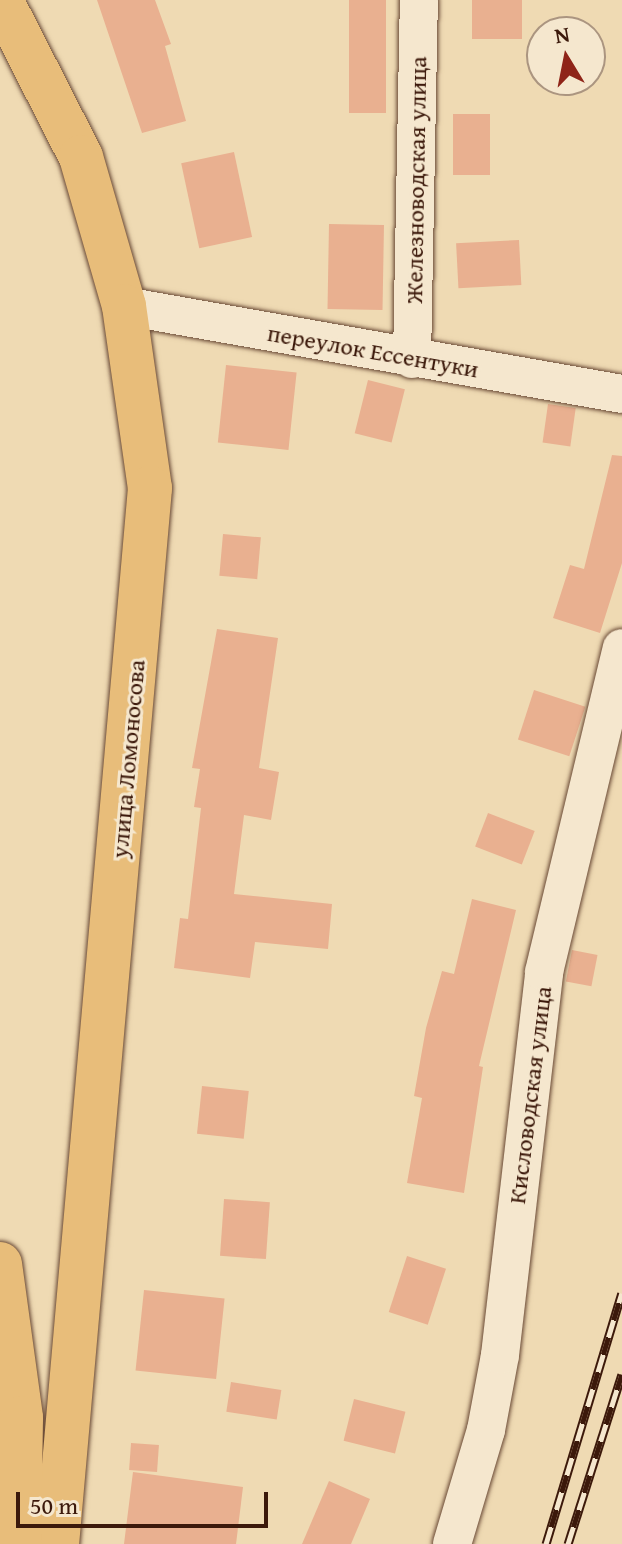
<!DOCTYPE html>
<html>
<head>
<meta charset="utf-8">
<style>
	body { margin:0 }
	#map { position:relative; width:622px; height:1544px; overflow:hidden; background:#efdab3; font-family:"Gentium Book Plus",serif }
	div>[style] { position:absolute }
	.building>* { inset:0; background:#e9b090; transform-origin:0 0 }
	.roads { filter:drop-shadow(0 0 2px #694935) drop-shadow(0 0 2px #694935) }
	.minor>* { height:38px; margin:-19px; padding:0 19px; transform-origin:19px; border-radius:19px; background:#f5e7ce }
	.major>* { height:44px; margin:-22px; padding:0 22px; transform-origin:22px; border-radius:22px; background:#e8bd7a }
	.rail>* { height:9px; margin-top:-4.5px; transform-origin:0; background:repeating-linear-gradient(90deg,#f5e7ce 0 18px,#3c190b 0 36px); box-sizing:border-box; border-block:2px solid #3c190b }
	span { translate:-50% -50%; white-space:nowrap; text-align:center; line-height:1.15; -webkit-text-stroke:6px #f5e7ce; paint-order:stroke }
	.street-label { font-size:24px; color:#3c190b }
	.north { position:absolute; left:526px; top:16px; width:80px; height:80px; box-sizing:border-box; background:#f5e7ce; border:2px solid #ab9580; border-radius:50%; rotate:350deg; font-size:22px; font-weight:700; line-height:32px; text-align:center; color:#3c190b }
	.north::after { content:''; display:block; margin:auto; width:28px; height:36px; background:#8f2418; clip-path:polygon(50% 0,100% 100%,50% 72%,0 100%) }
	.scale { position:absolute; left:16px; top:1492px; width:252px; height:36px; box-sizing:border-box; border:4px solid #3c190b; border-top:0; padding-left:10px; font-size:24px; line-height:28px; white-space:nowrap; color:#3c190b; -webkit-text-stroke:6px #f5e7ce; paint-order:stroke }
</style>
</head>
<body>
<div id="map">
	<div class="building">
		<i style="clip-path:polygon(97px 0,155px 0,171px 44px,165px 46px,186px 121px,142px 133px)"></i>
		<i style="left:349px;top:0;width:37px;height:113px"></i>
		<i style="left:472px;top:0;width:50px;height:39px"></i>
		<i style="left:453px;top:114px;width:37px;height:61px"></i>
		<i style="left:234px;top:152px;width:87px;height:54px;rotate:78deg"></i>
		<i style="left:329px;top:224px;width:55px;height:85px;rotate:1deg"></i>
		<i style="left:519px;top:240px;width:45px;height:63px;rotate:87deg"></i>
		<i style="left:226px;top:365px;width:71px;height:78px;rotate:6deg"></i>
		<i style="left:368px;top:380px;width:38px;height:55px;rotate:14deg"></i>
		<i style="left:548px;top:404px;width:28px;height:39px;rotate:8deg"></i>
		<i style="clip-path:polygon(612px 455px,622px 456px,622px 563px,600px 633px,553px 618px,570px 565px,584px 569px)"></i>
		<i style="left:223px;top:534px;width:38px;height:42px;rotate:5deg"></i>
		<i style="clip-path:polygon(217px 629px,278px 638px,259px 768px,279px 772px,271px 820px,244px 815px,234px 894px,332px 904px,328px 949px,255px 942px,250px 978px,174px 968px,180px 918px,188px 919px,201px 808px,194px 807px,200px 769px,192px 768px)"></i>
		<i style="left:534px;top:690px;width:54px;height:52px;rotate:18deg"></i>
		<i style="left:488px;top:813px;width:50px;height:36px;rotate:21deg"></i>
		<i style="clip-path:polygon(472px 899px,516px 910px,479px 1066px,483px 1067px,464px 1193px,407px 1183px,422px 1098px,414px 1096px,426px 1028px,442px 971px,454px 974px)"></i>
		<i style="left:572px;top:950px;width:26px;height:32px;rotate:11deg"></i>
		<i style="left:202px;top:1086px;width:47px;height:48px;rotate:6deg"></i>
		<i style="left:224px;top:1199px;width:46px;height:57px;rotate:4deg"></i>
		<i style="left:407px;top:1256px;width:41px;height:59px;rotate:18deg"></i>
		<i style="left:144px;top:1290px;width:81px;height:81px;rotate:6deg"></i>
		<i style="left:231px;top:1382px;width:51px;height:30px;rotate:9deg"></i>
		<i style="left:354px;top:1399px;width:53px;height:43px;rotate:14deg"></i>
		<i style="left:131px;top:1443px;width:28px;height:27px;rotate:4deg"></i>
		<i style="clip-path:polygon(133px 1472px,243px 1487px,236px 1544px,124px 1544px)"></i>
		<i style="clip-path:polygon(329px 1481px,370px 1499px,351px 1544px,302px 1544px)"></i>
	</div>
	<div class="roads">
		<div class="minor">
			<i style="left:124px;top:306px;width:506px;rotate:10.02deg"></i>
			<i style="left:412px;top:359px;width:359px;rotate:-88.9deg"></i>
			<i style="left:452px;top:1544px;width:119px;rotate:-73.4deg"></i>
			<i style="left:486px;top:1430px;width:76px;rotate:-79.4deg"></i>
			<i style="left:500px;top:1355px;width:386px;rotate:-83.4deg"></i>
			<i style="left:544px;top:972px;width:333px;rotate:-76.5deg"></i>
		</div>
		<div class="major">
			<i style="left:1px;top:0;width:176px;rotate:63deg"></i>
			<i style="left:81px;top:157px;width:155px;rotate:73.9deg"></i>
			<i style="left:124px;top:306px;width:184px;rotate:81.9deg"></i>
			<i style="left:150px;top:488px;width:1060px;rotate:95.03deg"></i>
			<i style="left:0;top:1264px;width:155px;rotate:82.2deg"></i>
			<i style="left:21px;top:1418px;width:126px;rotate:90.9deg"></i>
		</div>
	</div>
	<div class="rail">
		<i style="left:546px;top:1544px;width:262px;rotate:-73.2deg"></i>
		<i style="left:568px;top:1544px;width:178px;rotate:-72.4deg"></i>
	</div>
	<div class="street-label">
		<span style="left:416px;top:180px;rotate:-89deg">Железноводская улица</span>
		<span style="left:373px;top:351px;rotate:10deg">переулок Ессентуки</span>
		<span style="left:128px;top:759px;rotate:-85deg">улица Ломоносова</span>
		<span style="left:530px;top:1095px;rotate:-83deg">Кисловодская улица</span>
	</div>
	<div class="north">N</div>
	<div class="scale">50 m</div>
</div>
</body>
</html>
